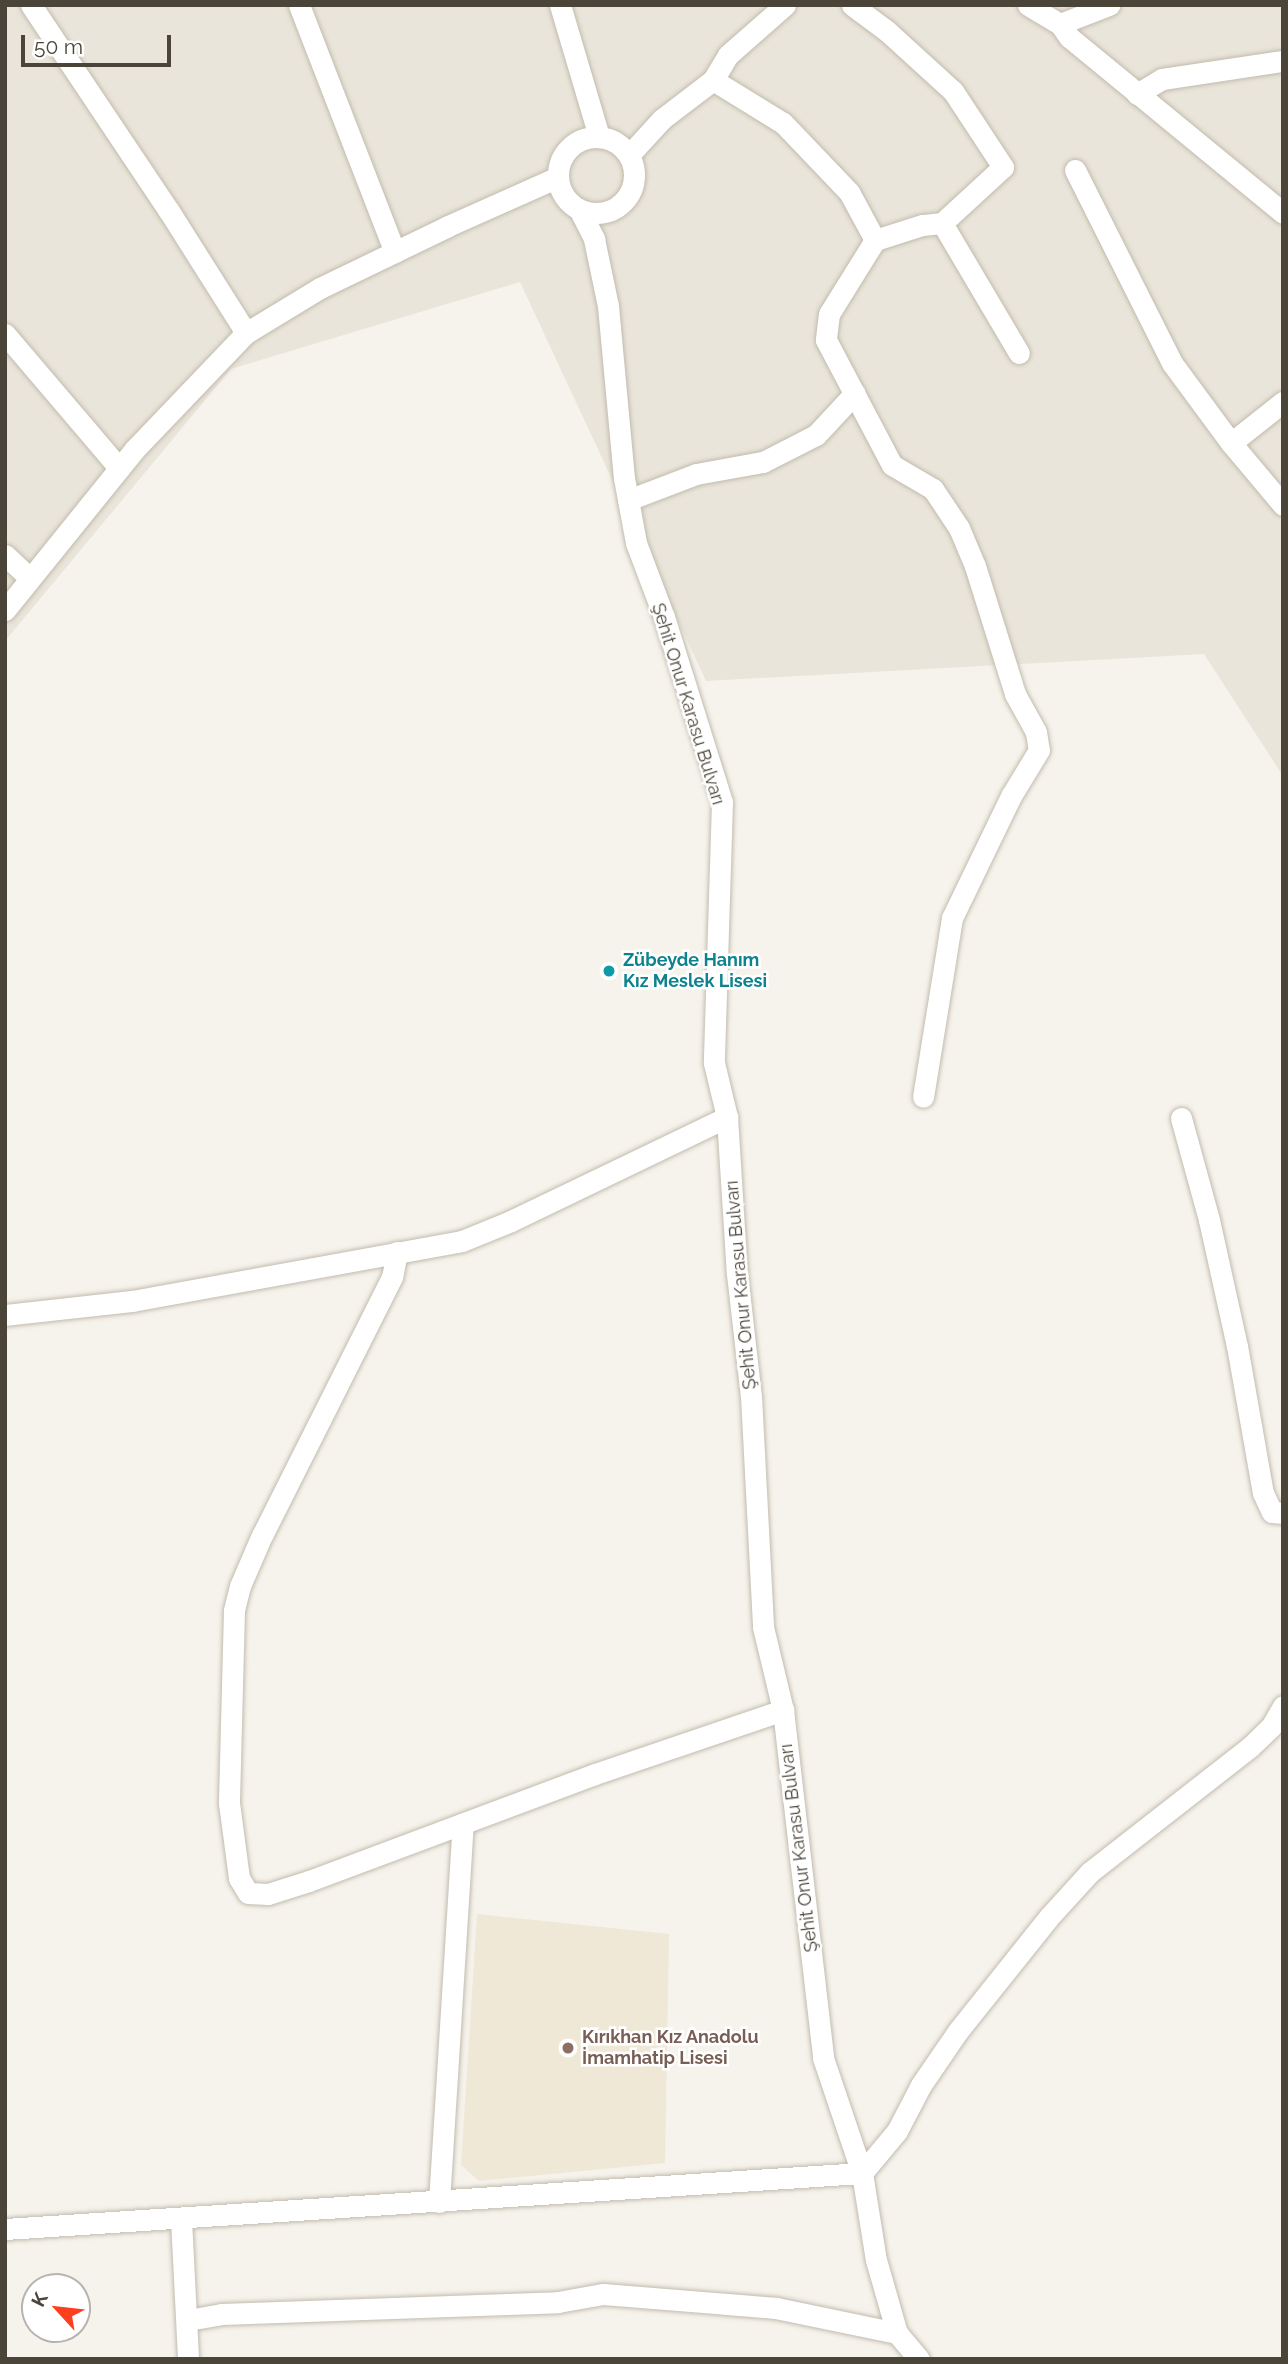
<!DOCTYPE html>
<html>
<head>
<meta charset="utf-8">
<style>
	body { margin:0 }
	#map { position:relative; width:1288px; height:2364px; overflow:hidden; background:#f6f3ec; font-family:Raleway,sans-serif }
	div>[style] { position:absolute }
	.residential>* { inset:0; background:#eae5da }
	.education>* { inset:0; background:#efe8d6 }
	.roads { filter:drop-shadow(0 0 2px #c2bbae) drop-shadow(0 0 2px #c2bbae) }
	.minor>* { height:21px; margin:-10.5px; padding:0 10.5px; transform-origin:10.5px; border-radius:10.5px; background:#fff }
	.minor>.ring { margin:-10.5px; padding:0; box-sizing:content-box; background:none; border:21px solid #fff; border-radius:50% }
	.dots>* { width:19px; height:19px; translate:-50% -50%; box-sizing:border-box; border:4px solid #fff; border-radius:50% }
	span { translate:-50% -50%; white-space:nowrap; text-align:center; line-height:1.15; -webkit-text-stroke:5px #fff; paint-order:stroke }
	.street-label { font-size:18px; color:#4b4439 }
	.culture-label { font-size:18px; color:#0d838f; font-weight:700 }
	.left { translate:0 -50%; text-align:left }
	.education-label { font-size:18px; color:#785e54; font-weight:700 }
	.frame { position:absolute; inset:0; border:7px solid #4b4439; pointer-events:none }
	.north { position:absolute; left:21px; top:2273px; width:70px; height:70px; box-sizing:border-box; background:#fff; border:2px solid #b7b4b0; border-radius:50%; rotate:297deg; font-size:19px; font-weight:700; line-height:28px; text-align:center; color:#4b4439 }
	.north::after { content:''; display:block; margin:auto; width:24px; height:32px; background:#fc3f1d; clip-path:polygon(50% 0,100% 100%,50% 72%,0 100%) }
	.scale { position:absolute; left:21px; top:35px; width:150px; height:32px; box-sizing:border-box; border:4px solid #4b4439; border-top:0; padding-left:9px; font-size:21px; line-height:24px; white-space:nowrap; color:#4b4439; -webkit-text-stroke:5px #fff; paint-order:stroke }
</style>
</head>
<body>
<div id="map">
	<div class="residential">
		<i style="clip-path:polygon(5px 5px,1283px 5px,1283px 776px,1204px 654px,706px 681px,520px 282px,231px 369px,5px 641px)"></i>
	</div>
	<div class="education">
		<i style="clip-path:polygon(477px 1914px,669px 1934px,665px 2163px,479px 2181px,461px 2165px)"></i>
	</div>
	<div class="roads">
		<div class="minor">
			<i style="left:31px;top:5px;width:248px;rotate:56.2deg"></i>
			<i style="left:169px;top:211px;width:144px;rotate:57.7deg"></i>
			<i style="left:299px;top:5px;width:265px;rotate:68.8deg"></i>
			<i style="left:560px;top:5px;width:138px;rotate:73.5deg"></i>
			<i style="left:852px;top:5px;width:44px;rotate:36.6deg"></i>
			<i style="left:887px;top:31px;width:89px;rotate:42.3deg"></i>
			<i style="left:953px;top:91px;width:91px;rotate:56.7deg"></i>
			<i style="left:1003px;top:167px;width:83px;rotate:137.4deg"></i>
			<i style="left:942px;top:223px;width:20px;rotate:174deg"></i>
			<i style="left:922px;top:225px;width:49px;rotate:162.3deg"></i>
			<i style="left:875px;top:240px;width:87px;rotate:121.9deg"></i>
			<i style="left:829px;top:314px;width:26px;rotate:97deg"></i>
			<i style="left:826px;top:340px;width:141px;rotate:62.2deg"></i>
			<i style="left:892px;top:465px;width:48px;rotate:30.3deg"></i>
			<i style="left:933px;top:489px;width:47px;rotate:56.3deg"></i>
			<i style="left:959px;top:528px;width:41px;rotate:67.2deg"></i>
			<i style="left:975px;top:566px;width:134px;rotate:72.6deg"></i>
			<i style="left:1015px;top:694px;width:43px;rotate:61.1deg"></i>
			<i style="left:1036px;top:732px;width:18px;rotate:81deg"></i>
			<i style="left:1039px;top:750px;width:54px;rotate:121.3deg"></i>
			<i style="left:1011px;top:796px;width:136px;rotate:115.8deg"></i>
			<i style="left:952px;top:918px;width:181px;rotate:99.2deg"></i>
			<i style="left:1028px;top:5px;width:37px;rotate:31deg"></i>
			<i style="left:1060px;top:24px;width:16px;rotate:55deg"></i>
			<i style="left:1069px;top:37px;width:277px;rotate:39.4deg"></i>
			<i style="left:1060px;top:24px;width:53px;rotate:-21.2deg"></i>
			<i style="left:713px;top:80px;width:82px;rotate:31.6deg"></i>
			<i style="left:783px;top:123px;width:95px;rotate:46.3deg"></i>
			<i style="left:849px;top:192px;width:55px;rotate:61.6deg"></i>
			<i style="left:1137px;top:94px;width:29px;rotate:-31deg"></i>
			<i style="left:1162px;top:79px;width:122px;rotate:-8.5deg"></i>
			<i class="ring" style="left:558px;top:137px;width:55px;height:55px"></i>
			<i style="left:629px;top:155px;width:49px;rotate:-47.5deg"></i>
			<i style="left:662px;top:119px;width:64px;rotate:-37.4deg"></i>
			<i style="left:713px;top:80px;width:29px;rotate:-59deg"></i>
			<i style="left:728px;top:55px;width:76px;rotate:-41.3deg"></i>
			<i style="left:1075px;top:170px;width:216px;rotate:63.3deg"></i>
			<i style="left:1172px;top:363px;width:99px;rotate:53.6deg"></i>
			<i style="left:1231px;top:443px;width:81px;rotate:50deg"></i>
			<i style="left:579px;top:209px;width:34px;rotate:63deg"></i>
			<i style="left:594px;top:239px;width:68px;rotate:78.2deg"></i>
			<i style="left:608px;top:306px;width:173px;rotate:84.7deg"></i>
			<i style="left:624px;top:478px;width:66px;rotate:79.5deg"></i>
			<i style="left:636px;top:543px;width:79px;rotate:69.3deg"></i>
			<i style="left:664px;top:617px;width:194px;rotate:72.6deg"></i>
			<i style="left:722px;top:802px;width:261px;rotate:91.8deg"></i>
			<i style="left:714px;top:1063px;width:56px;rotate:76.5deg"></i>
			<i style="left:727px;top:1117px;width:157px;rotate:86.4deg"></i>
			<i style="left:737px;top:1274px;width:123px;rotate:83.5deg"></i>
			<i style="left:751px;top:1396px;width:231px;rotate:87deg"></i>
			<i style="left:763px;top:1627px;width:85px;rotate:76.5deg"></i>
			<i style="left:783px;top:1710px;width:350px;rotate:83.4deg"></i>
			<i style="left:823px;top:2058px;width:121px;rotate:71.3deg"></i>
			<i style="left:862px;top:2173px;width:88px;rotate:80.9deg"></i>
			<i style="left:876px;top:2260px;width:76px;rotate:74deg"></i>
			<i style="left:897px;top:2333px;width:34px;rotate:50deg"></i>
			<i style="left:942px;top:223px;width:151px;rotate:59.4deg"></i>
			<i style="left:5px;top:334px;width:176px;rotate:49.6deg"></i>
			<i style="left:1231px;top:443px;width:66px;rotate:-38.3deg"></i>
			<i style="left:628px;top:500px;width:73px;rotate:-20.9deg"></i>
			<i style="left:696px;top:474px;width:68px;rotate:-10.2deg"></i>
			<i style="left:763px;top:462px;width:59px;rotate:-27deg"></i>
			<i style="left:816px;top:435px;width:57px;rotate:-47.1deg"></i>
			<i style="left:5px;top:555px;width:34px;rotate:43deg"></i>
			<i style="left:5px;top:610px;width:207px;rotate:-51.1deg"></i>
			<i style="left:135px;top:449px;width:161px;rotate:-46.3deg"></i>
			<i style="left:246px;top:333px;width:87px;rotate:-31.3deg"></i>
			<i style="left:320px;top:288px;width:142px;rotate:-25.8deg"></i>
			<i style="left:448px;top:226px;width:120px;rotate:-24deg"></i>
			<i style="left:1181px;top:1118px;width:106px;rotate:74.6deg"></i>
			<i style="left:1209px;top:1220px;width:129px;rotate:77.5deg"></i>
			<i style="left:1237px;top:1346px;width:149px;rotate:80deg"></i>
			<i style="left:1263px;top:1493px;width:21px;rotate:65deg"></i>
			<i style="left:1272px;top:1512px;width:11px;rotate:5deg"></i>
			<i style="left:397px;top:1252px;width:25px;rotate:101deg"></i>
			<i style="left:392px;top:1277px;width:289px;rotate:116.7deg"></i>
			<i style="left:262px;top:1535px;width:56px;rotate:113.3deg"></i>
			<i style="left:240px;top:1586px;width:25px;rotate:104deg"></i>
			<i style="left:234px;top:1610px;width:193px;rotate:91.5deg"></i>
			<i style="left:229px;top:1803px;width:76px;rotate:82.4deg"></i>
			<i style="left:239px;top:1878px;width:17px;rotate:59deg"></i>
			<i style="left:248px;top:1893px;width:20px;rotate:3deg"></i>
			<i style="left:268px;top:1894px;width:43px;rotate:-17.6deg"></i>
			<i style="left:309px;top:1881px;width:305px;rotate:-20.5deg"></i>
			<i style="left:595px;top:1774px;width:199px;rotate:-18.8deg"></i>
			<i style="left:5px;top:1315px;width:128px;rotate:-6.3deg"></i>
			<i style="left:132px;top:1301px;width:335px;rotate:-10.3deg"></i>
			<i style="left:462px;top:1241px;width:53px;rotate:-22.2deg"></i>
			<i style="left:511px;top:1221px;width:240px;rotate:-25.7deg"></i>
			<i style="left:439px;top:2202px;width:379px;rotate:-86.4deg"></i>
			<i style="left:181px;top:2219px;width:140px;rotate:87.1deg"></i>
			<i style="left:5px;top:2229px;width:859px;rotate:-3.74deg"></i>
			<i style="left:862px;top:2173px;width:55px;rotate:-50.2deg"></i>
			<i style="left:897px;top:2131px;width:52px;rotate:-62.4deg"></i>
			<i style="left:921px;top:2085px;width:65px;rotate:-55.6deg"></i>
			<i style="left:958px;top:2031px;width:146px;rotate:-51.4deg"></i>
			<i style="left:1049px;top:1917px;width:61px;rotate:-47.7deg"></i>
			<i style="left:1090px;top:1872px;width:203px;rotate:-38deg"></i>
			<i style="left:1250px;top:1747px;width:29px;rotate:-44deg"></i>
			<i style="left:1271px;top:1727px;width:24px;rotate:-60deg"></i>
			<i style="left:188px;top:2320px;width:34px;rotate:-10deg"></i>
			<i style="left:221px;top:2314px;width:337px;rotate:-2deg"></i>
			<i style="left:558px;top:2302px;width:46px;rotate:-10.1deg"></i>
			<i style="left:603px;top:2294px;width:174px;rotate:4.6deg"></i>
			<i style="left:776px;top:2308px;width:124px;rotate:11.7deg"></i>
		</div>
	</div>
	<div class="dots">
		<i style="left:609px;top:971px;background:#0f9aa8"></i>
		<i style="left:568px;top:2048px;background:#8d6e63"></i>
	</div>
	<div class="street-label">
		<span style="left:688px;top:704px;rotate:73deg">Şehit Onur Karasu Bulvarı</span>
		<span style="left:741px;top:1285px;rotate:-95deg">Şehit Onur Karasu Bulvarı</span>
		<span style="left:799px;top:1848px;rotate:-97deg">Şehit Onur Karasu Bulvarı</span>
	</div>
	<div class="culture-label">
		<span class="left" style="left:623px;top:971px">Zübeyde Hanım<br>Kız Meslek Lisesi</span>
	</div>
	<div class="education-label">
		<span class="left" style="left:582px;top:2048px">Kırıkhan Kız Anadolu<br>İmamhatip Lisesi</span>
	</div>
	<div class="frame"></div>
	<div class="north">K</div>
	<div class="scale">50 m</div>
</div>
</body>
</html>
